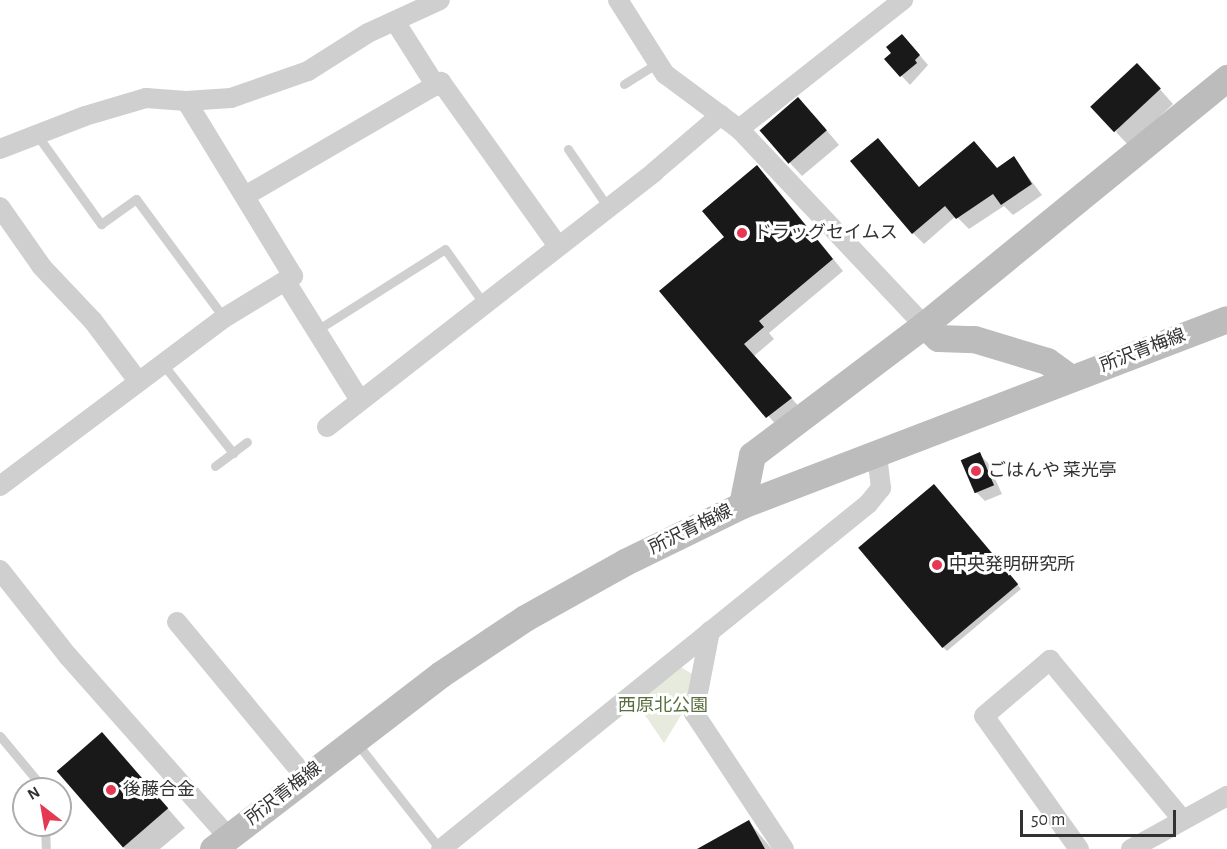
<!DOCTYPE html>
<html>
<head>
<meta charset="utf-8">
<style>
	body { margin:0 }
	#map { position:relative; width:1227px; height:849px; overflow:hidden; background:#fff; font-family:"Alegreya Sans","Noto Sans JP",sans-serif }
	div>[style] { position:absolute }
	.green>* { inset:0; background:#e6ebdd }
	.shadow>* { inset:0; background:#0003 }
	.building>* { inset:0; background:#191919; transform-origin:0 0 }
	.lane>* { height:9px; margin:-4.5px; padding:0 4.5px; transform-origin:4.5px; border-radius:4.5px; background:#cfcfcf }
	.street>* { height:20px; margin:-10px; padding:0 10px; transform-origin:10px; border-radius:10px; background:#cfcfcf }
	.secondary>* { height:27px; margin:-13.5px; padding:0 13.5px; transform-origin:13.5px; border-radius:13.5px; background:#bcbcbc }
	.dots>* { width:16px; height:16px; translate:-50% -50%; box-sizing:border-box; border:3px solid #fff; border-radius:50% }
	span { translate:-50% -50%; white-space:nowrap; text-align:center; line-height:1.15; -webkit-text-stroke:6px #fff; paint-order:stroke }
	.poi-label { font-size:18px; color:#323232 }
	.left { translate:0 -50%; text-align:left }
	.street-label { font-size:18px; color:#323232 }
	.park-label { font-size:18px; color:#586e3e }
	.north { position:absolute; left:12px; top:777px; width:60px; height:60px; box-sizing:border-box; background:#fff; border:2px solid #adadad; border-radius:50%; rotate:329deg; font-size:16px; font-weight:700; line-height:24px; text-align:center; color:#323232 }
	.north::after { content:''; display:block; margin:auto; width:21px; height:27px; background:#e43853; clip-path:polygon(50% 0,100% 100%,50% 72%,0 100%) }
	.scale { position:absolute; left:1020px; top:810px; width:156px; height:27px; box-sizing:border-box; border:3px solid #323232; border-top:0; padding-left:8px; font-size:18px; line-height:21px; white-space:nowrap; color:#323232; -webkit-text-stroke:4px #fff; paint-order:stroke }
</style>
</head>
<body>
<div id="map">
	<div class="green">
		<i style="clip-path:polygon(679px 666px,694px 675px,683px 712px,664px 743px,636px 702px)"></i>
	</div>
	<div class="shadow">
		<i style="clip-path:polygon(911px 45px,928px 65px,910px 85px,886px 59px)"></i>
		<i style="clip-path:polygon(1150px 78px,1173px 104px,1129px 146px,1116px 132px)"></i>
		<i style="clip-path:polygon(812px 113px,839px 145px,802px 176px,789px 162px)"></i>
		<i style="clip-path:polygon(1014px 158px,1042px 195px,1013px 215px,1004px 206px,969px 229px,956px 216px,924px 244px,913px 233px,920px 188px,998px 169px)"></i>
		<i style="clip-path:polygon(768px 178px,843px 271px,769px 333px,774px 339px,754px 356px,802px 410px,779px 428px,661px 292px,726px 237px)"></i>
		<i style="clip-path:polygon(979px 454px,988px 463px,1002px 494px,985px 501px,976px 492px)"></i>
		<i style="clip-path:polygon(938px 490px,1021px 589px,947px 651px,943px 647px)"></i>
		<i style="clip-path:polygon(102px 734px,185px 828px,160px 849px,125px 849px,58px 771px)"></i>
		<i style="clip-path:polygon(749px 822px,772px 849px,700px 849px)"></i>
	</div>
	<div class="building">
		<i style="clip-path:polygon(902px 34px,920px 55px,915px 60px,917px 63px,900px 77px,884px 59px,891px 53px,886px 47px)"></i>
		<i style="left:1137px;top:63px;width:35px;height:64px;rotate:47deg"></i>
		<i style="left:798px;top:97px;width:44px;height:51px;rotate:49deg"></i>
		<i style="clip-path:polygon(878px 138px,919px 187px,974px 141px,997px 168px,1014px 156px,1032px 184px,1001px 205px,993px 194px,956px 219px,945px 206px,912px 234px,850px 161px)"></i>
		<i style="clip-path:polygon(757px 165px,833px 259px,759px 321px,764px 327px,744px 344px,792px 398px,766px 418px,659px 291px,724px 237px,702px 211px)"></i>
		<i style="left:980px;top:452px;width:36px;height:21px;rotate:67deg"></i>
		<i style="left:934px;top:484px;width:131px;height:99px;rotate:50deg"></i>
		<i style="left:102px;top:732px;width:101px;height:60px;rotate:49deg"></i>
		<i style="clip-path:polygon(749px 820px,765px 849px,697px 849px)"></i>
	</div>
	<div class="lane">
		<i style="left:624px;top:84px;width:40px;rotate:-32deg"></i>
		<i style="left:37px;top:135px;width:110px;rotate:54.3deg"></i>
		<i style="left:101px;top:224px;width:43px;rotate:-35.5deg"></i>
		<i style="left:136px;top:199px;width:148px;rotate:53.5deg"></i>
		<i style="left:568px;top:149px;width:69px;rotate:55.6deg"></i>
		<i style="left:317px;top:330px;width:151px;rotate:-32.3deg"></i>
		<i style="left:445px;top:249px;width:67px;rotate:54.7deg"></i>
		<i style="left:162px;top:363px;width:115px;rotate:51.7deg"></i>
		<i style="left:215px;top:466px;width:40px;rotate:-37deg"></i>
		<i style="left:0;top:736px;width:69px;rotate:50.3deg"></i>
		<i style="left:356px;top:742px;width:136px;rotate:51.9deg"></i>
		<i style="left:45px;top:825px;width:24px;rotate:88deg"></i>
	</div>
	<div class="street">
		<i style="left:618px;top:0;width:88px;rotate:57.6deg"></i>
		<i style="left:665px;top:74px;width:92px;rotate:36.6deg"></i>
		<i style="left:739px;top:129px;width:270px;rotate:46.7deg"></i>
		<i style="left:396px;top:23px;width:75px;rotate:57.6deg"></i>
		<i style="left:739px;top:129px;width:209px;rotate:-38.2deg"></i>
		<i style="left:0;top:149px;width:91px;rotate:-21.2deg"></i>
		<i style="left:85px;top:116px;width:64px;rotate:-16.4deg"></i>
		<i style="left:146px;top:98px;width:40px;rotate:4.3deg"></i>
		<i style="left:186px;top:101px;width:45px;rotate:-3.8deg"></i>
		<i style="left:231px;top:98px;width:82px;rotate:-19.3deg"></i>
		<i style="left:308px;top:71px;width:71px;rotate:-32.3deg"></i>
		<i style="left:368px;top:33px;width:79px;rotate:-24.6deg"></i>
		<i style="left:245px;top:196px;width:227px;rotate:-30.2deg"></i>
		<i style="left:441px;top:82px;width:201px;rotate:54.5deg"></i>
		<i style="left:0;top:207px;width:73px;rotate:55deg"></i>
		<i style="left:42px;top:267px;width:74px;rotate:46.6deg"></i>
		<i style="left:93px;top:321px;width:75px;rotate:53.1deg"></i>
		<i style="left:286px;top:282px;width:138px;rotate:58deg"></i>
		<i style="left:327px;top:427px;width:415px;rotate:-37.9deg"></i>
		<i style="left:654px;top:172px;width:88px;rotate:-40.4deg"></i>
		<i style="left:0;top:486px;width:280px;rotate:-36.9deg"></i>
		<i style="left:224px;top:318px;width:81px;rotate:-31.3deg"></i>
		<i style="left:293px;top:276px;width:205px;rotate:-121.4deg"></i>
		<i style="left:0;top:570px;width:110px;rotate:51.7deg"></i>
		<i style="left:68px;top:656px;width:242px;rotate:48.5deg"></i>
		<i style="left:177px;top:622px;width:201px;rotate:50.4deg"></i>
		<i style="left:710px;top:631px;width:84px;rotate:101deg"></i>
		<i style="left:694px;top:713px;width:163px;rotate:56.5deg"></i>
		<i style="left:441px;top:849px;width:549px;rotate:-38.94deg"></i>
		<i style="left:868px;top:504px;width:21px;rotate:-51deg"></i>
		<i style="left:881px;top:488px;width:34px;rotate:-97deg"></i>
		<i style="left:1079px;top:849px;width:163px;rotate:-125.5deg"></i>
		<i style="left:984px;top:716px;width:87px;rotate:-40.3deg"></i>
		<i style="left:1050px;top:660px;width:208px;rotate:50.3deg"></i>
		<i style="left:1131px;top:849px;width:110px;rotate:-28.9deg"></i>
	</div>
	<div class="secondary">
		<i style="left:924px;top:325px;width:19px;rotate:43deg"></i>
		<i style="left:938px;top:338px;width:36px;rotate:2deg"></i>
		<i style="left:974px;top:339px;width:76px;rotate:16.8deg"></i>
		<i style="left:1047px;top:361px;width:29px;rotate:36deg"></i>
		<i style="left:742px;top:505px;width:51px;rotate:-78.7deg"></i>
		<i style="left:752px;top:455px;width:216px;rotate:-37.1deg"></i>
		<i style="left:924px;top:325px;width:391px;rotate:-39.2deg"></i>
		<i style="left:213px;top:849px;width:287px;rotate:-37.5deg"></i>
		<i style="left:441px;top:674px;width:101px;rotate:-33.7deg"></i>
		<i style="left:525px;top:618px;width:115px;rotate:-29.2deg"></i>
		<i style="left:625px;top:562px;width:130px;rotate:-26deg"></i>
		<i style="left:742px;top:505px;width:519px;rotate:-20.98deg"></i>
	</div>
	<div class="dots">
		<i style="left:742px;top:233px;background:#e43853"></i>
		<i style="left:976px;top:471px;background:#e43853"></i>
		<i style="left:937px;top:565px;background:#e43853"></i>
		<i style="left:111px;top:790px;background:#e43853"></i>
	</div>
	<div class="poi-label">
		<span class="left" style="left:754px;top:233px">ドラッグセイムス</span>
		<span class="left" style="left:988px;top:471px">ごはんや 菜光亭</span>
		<span class="left" style="left:949px;top:565px">中央発明研究所</span>
		<span class="left" style="left:123px;top:790px">後藤合金</span>
	</div>
	<div class="street-label">
		<span style="left:1143px;top:351px;rotate:-21deg">所沢青梅線</span>
		<span style="left:691px;top:530px;rotate:-26deg">所沢青梅線</span>
		<span style="left:284px;top:794px;rotate:-38deg">所沢青梅線</span>
	</div>
	<div class="park-label">
		<span style="left:663px;top:706px">西原北公園</span>
	</div>
	<div class="north">N</div>
	<div class="scale">50 m</div>
</div>
</body>
</html>
